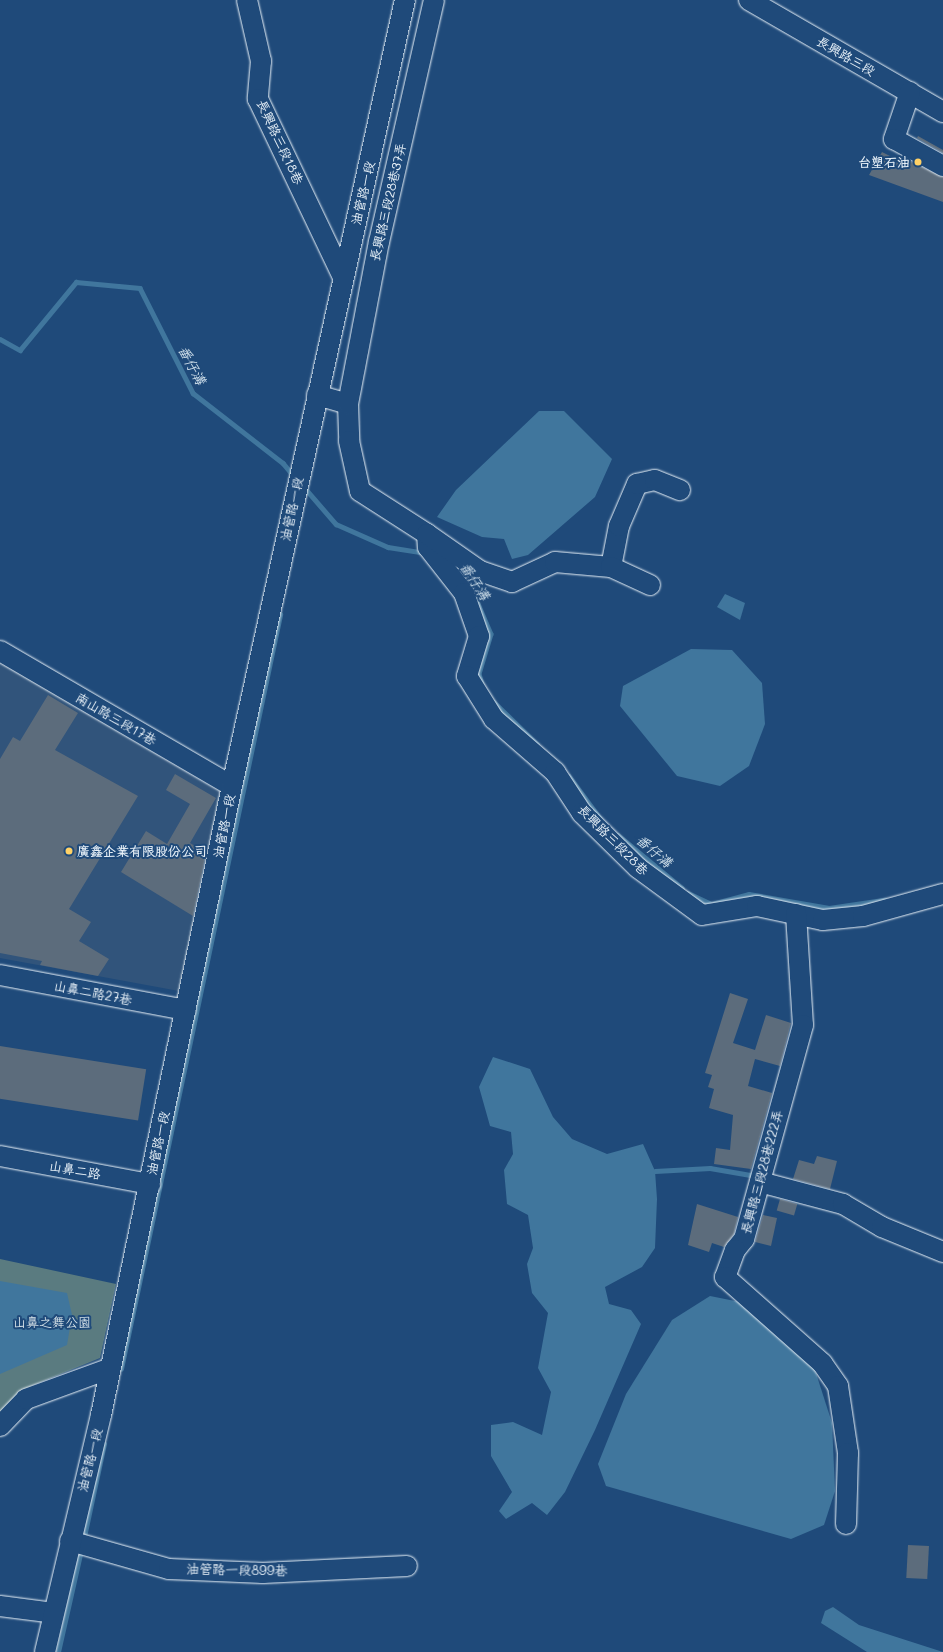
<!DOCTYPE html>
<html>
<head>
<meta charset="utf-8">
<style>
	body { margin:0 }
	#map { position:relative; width:943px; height:1652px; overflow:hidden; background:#1f4a7a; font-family:Mali,"LXGW WenKai TC",sans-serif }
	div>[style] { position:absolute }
	.built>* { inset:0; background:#31547b }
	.green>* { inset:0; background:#5a7b80 }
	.water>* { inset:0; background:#40769d }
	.stream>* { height:4.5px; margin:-2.25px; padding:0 2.25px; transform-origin:2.25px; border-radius:2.25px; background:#40769d }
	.building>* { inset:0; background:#5c6c7c; transform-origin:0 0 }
	.roads { filter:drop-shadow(0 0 1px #e8f1f8) drop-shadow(0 0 1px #e8f1f8) }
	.minor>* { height:20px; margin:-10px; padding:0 10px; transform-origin:10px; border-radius:10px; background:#1f4a7a }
	.dots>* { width:11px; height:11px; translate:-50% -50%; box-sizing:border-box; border:2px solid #1f4a7a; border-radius:50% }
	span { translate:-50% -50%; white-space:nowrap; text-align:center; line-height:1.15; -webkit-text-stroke:4px #1f4a7a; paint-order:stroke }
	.street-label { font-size:13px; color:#e8f1f8 }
	.poi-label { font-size:13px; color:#e8f1f8; font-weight:700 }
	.right { translate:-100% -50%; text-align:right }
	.left { translate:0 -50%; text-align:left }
	.park-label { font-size:13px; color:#d3dfe6 }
	.water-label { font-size:14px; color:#cfdfea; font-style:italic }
</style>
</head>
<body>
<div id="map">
	<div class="built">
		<i style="clip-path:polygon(0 662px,221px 792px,179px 991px,0 958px)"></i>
	</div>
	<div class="green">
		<i style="clip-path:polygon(0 1259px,116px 1284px,100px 1358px,31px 1386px,0 1418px)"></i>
	</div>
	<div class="water">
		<i style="clip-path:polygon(539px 411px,564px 411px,612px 459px,595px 497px,528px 555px,512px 559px,504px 539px,482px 537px,437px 517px,456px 490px)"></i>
		<i style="clip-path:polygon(725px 594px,745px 603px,740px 620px,717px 607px)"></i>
		<i style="clip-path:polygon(691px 649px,732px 650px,762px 683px,765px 724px,749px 766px,720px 786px,677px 776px,620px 706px,623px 686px)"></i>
		<i style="clip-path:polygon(493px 1057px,530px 1069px,553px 1117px,572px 1139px,607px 1154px,643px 1144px,655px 1171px,657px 1199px,655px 1248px,642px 1267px,605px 1287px,609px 1304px,631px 1310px,641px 1324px,595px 1430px,565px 1492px,547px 1515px,532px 1503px,506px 1519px,499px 1511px,512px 1492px,491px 1456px,491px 1425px,513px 1422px,542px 1435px,551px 1392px,538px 1368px,548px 1313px,532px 1293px,527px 1264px,533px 1248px,528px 1215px,507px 1204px,504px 1170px,513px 1154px,511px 1132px,490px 1126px,479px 1087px)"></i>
		<i style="clip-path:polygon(0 1281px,67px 1293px,72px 1315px,67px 1345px,0 1374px)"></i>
		<i style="clip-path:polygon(710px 1296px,745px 1303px,815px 1370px,832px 1423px,835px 1491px,824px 1525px,791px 1539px,606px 1486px,598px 1464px,626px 1394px,672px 1320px)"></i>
		<i style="clip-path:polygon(833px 1607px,859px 1625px,943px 1652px,867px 1652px,821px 1623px,825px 1611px)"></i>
	</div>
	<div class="stream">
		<i style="left:0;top:339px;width:23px;rotate:29deg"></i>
		<i style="left:20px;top:350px;width:88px;rotate:-50.5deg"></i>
		<i style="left:76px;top:282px;width:64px;rotate:5.4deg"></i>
		<i style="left:140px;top:288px;width:118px;rotate:63.2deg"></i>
		<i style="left:193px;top:393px;width:114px;rotate:37.9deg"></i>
		<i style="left:283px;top:463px;width:17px;rotate:50deg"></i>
		<i style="left:304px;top:487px;width:49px;rotate:49.1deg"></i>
		<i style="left:336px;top:524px;width:57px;rotate:23.9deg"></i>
		<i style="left:388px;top:547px;width:37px;rotate:9deg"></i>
		<i style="left:475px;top:597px;width:40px;rotate:66.6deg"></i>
		<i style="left:491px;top:634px;width:42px;rotate:106.7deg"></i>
		<i style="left:479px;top:674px;width:10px;rotate:73deg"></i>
		<i style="left:494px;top:702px;width:60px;rotate:44.3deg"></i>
		<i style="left:569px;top:776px;width:52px;rotate:53.6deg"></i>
		<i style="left:618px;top:835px;width:83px;rotate:39.6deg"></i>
		<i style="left:688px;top:893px;width:26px;rotate:25deg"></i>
		<i style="left:712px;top:904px;width:38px;rotate:-15deg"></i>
		<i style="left:749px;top:894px;width:81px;rotate:9.9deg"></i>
		<i style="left:829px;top:908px;width:56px;rotate:-8.3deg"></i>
		<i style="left:655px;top:1171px;width:55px;rotate:-3.1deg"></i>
		<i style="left:710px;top:1168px;width:48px;rotate:9.7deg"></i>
		<i style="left:121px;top:1369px;width:771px;rotate:-78.09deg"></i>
		<i style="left:84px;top:1537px;width:95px;rotate:-77.9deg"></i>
		<i style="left:58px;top:1652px;width:105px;rotate:-77.3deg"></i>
	</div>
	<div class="building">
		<i style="clip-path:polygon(918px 136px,943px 150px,943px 153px,917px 138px)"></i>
		<i style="clip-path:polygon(882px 152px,904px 163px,906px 159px,943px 177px,943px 202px,869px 175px)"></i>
		<i style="clip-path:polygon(48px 695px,78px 713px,55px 750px,138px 796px,69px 909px,91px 922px,79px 941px,109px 959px,98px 976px,40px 965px,42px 961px,0 953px,0 759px,13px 737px,20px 741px)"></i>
		<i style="clip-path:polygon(175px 774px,216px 798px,190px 843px,206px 853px,193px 916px,121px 872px,146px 831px,167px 844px,190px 804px,166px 790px)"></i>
		<i style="clip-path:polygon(730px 993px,748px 999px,733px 1043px,755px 1050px,766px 1015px,791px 1023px,780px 1066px,755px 1059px,748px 1086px,772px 1093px,751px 1169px,714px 1164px,716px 1148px,730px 1150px,733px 1115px,709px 1108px,714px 1089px,708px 1087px,712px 1075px,705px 1073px)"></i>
		<i style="left:0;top:1046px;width:148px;height:52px;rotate:9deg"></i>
		<i style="clip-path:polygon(817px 1156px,837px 1161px,830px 1189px,793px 1179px,799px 1160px,814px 1164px)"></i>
		<i style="left:780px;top:1199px;width:18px;height:12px;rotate:16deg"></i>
		<i style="clip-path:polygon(697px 1204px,738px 1217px,734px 1234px,724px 1247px,712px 1243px,709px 1252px,688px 1245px)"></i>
		<i style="clip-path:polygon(763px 1215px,777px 1218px,771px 1246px,755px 1242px)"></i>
		<i style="left:908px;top:1545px;width:21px;height:33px;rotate:3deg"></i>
	</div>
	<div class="roads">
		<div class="minor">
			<i style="left:247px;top:0;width:63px;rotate:77.1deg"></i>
			<i style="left:261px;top:61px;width:38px;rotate:95deg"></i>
			<i style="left:258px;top:99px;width:197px;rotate:64.5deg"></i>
			<i style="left:749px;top:0;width:224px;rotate:30deg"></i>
			<i style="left:910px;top:92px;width:50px;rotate:108.8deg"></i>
			<i style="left:894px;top:139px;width:56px;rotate:28.9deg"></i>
			<i style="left:317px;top:395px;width:32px;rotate:16deg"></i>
			<i style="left:348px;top:404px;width:37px;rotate:88deg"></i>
			<i style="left:349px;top:441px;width:51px;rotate:77.6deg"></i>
			<i style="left:360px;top:491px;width:80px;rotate:32.7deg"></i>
			<i style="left:427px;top:534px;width:13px;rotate:86deg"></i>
			<i style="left:428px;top:547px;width:58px;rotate:52deg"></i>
			<i style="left:464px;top:593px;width:46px;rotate:70.8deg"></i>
			<i style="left:479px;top:636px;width:42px;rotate:106.7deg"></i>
			<i style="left:467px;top:676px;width:51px;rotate:57.9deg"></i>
			<i style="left:494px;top:719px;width:81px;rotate:41deg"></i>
			<i style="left:555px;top:772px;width:49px;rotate:56.6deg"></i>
			<i style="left:582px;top:813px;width:78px;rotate:44.5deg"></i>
			<i style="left:638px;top:868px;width:79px;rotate:36.3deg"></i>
			<i style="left:702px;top:915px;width:56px;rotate:-9.3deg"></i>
			<i style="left:757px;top:906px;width:67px;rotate:12deg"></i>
			<i style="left:823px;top:920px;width:40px;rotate:-5.7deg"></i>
			<i style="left:863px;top:916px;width:83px;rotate:-15.4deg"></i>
			<i style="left:348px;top:404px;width:165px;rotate:-79.2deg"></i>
			<i style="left:379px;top:242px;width:248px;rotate:-77.2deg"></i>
			<i style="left:427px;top:534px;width:65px;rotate:34.9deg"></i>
			<i style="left:480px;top:571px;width:34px;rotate:19deg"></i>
			<i style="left:512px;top:582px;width:47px;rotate:-24.9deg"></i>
			<i style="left:555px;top:562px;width:56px;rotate:5.1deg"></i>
			<i style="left:611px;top:567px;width:42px;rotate:-79deg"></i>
			<i style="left:619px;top:526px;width:46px;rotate:-66.8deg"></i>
			<i style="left:637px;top:484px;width:18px;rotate:-13deg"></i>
			<i style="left:655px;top:480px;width:27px;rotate:22deg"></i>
			<i style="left:611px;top:567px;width:43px;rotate:24.8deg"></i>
			<i style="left:0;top:651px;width:268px;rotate:30.2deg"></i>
			<i style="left:796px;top:914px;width:111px;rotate:86.4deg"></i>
			<i style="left:803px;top:1025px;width:222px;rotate:105.4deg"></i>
			<i style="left:744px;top:1239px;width:14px;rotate:129deg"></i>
			<i style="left:735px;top:1250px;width:29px;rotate:110deg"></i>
			<i style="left:725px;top:1277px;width:130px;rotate:41.6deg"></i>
			<i style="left:822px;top:1363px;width:28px;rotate:55deg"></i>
			<i style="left:838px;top:1386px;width:68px;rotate:81.5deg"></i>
			<i style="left:848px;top:1453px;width:71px;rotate:91.6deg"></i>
			<i style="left:0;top:975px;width:189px;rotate:10.7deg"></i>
			<i style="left:0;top:1156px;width:153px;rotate:10.6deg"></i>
			<i style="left:760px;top:1182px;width:86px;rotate:14.8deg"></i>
			<i style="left:843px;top:1204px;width:45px;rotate:30.5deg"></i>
			<i style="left:882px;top:1227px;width:66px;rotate:22.3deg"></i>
			<i style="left:0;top:1426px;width:37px;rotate:-46deg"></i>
			<i style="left:26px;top:1399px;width:90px;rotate:-20deg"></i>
			<i style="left:70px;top:1541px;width:103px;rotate:15.8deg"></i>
			<i style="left:169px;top:1569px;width:94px;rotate:2.4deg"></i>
			<i style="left:263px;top:1573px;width:144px;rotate:-2.8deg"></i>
			<i style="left:0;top:1606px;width:54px;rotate:7.4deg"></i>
			<i style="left:45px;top:1652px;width:244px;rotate:-76.7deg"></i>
			<i style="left:101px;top:1415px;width:642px;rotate:-78.24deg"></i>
			<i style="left:232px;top:786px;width:805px;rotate:-77.59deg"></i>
		</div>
	</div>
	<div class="dots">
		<i style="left:918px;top:162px;background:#ffd166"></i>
		<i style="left:69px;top:851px;background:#ffd166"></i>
	</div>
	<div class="street-label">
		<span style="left:846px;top:56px;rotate:30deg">長興路三段</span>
		<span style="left:280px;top:142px;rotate:65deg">長興路三段18巷</span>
		<span style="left:363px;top:193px;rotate:-77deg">油管路一段</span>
		<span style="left:388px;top:202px;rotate:-77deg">長興路三段28巷37弄</span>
		<span style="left:292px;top:509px;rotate:-78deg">油管路一段</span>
		<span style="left:116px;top:719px;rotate:30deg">南山路三段17巷</span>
		<span style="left:224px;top:826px;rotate:-79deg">油管路一段</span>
		<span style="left:613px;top:840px;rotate:45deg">長興路三段28巷</span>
		<span style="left:93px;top:993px;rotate:11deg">山鼻二路27巷</span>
		<span style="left:158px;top:1143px;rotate:-78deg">油管路一段</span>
		<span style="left:75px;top:1170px;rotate:10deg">山鼻二路</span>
		<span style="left:762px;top:1172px;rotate:-75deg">長興路三段28巷222弄</span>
		<span style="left:90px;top:1460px;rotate:-76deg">油管路一段</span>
		<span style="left:237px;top:1570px;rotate:1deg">油管路一段899巷</span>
	</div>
	<div class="poi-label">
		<span class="right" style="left:910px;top:162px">台塑石油</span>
		<span class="left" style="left:77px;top:851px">廣鑫企業有限股份公司</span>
	</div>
	<div class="park-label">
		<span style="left:52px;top:1322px">山鼻之舞公園</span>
	</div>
	<div class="water-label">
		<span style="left:192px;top:365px;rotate:62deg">番仔溝</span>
		<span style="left:475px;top:581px;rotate:57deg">番仔溝</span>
		<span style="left:654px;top:851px;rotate:40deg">番仔溝</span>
	</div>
</div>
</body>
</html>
